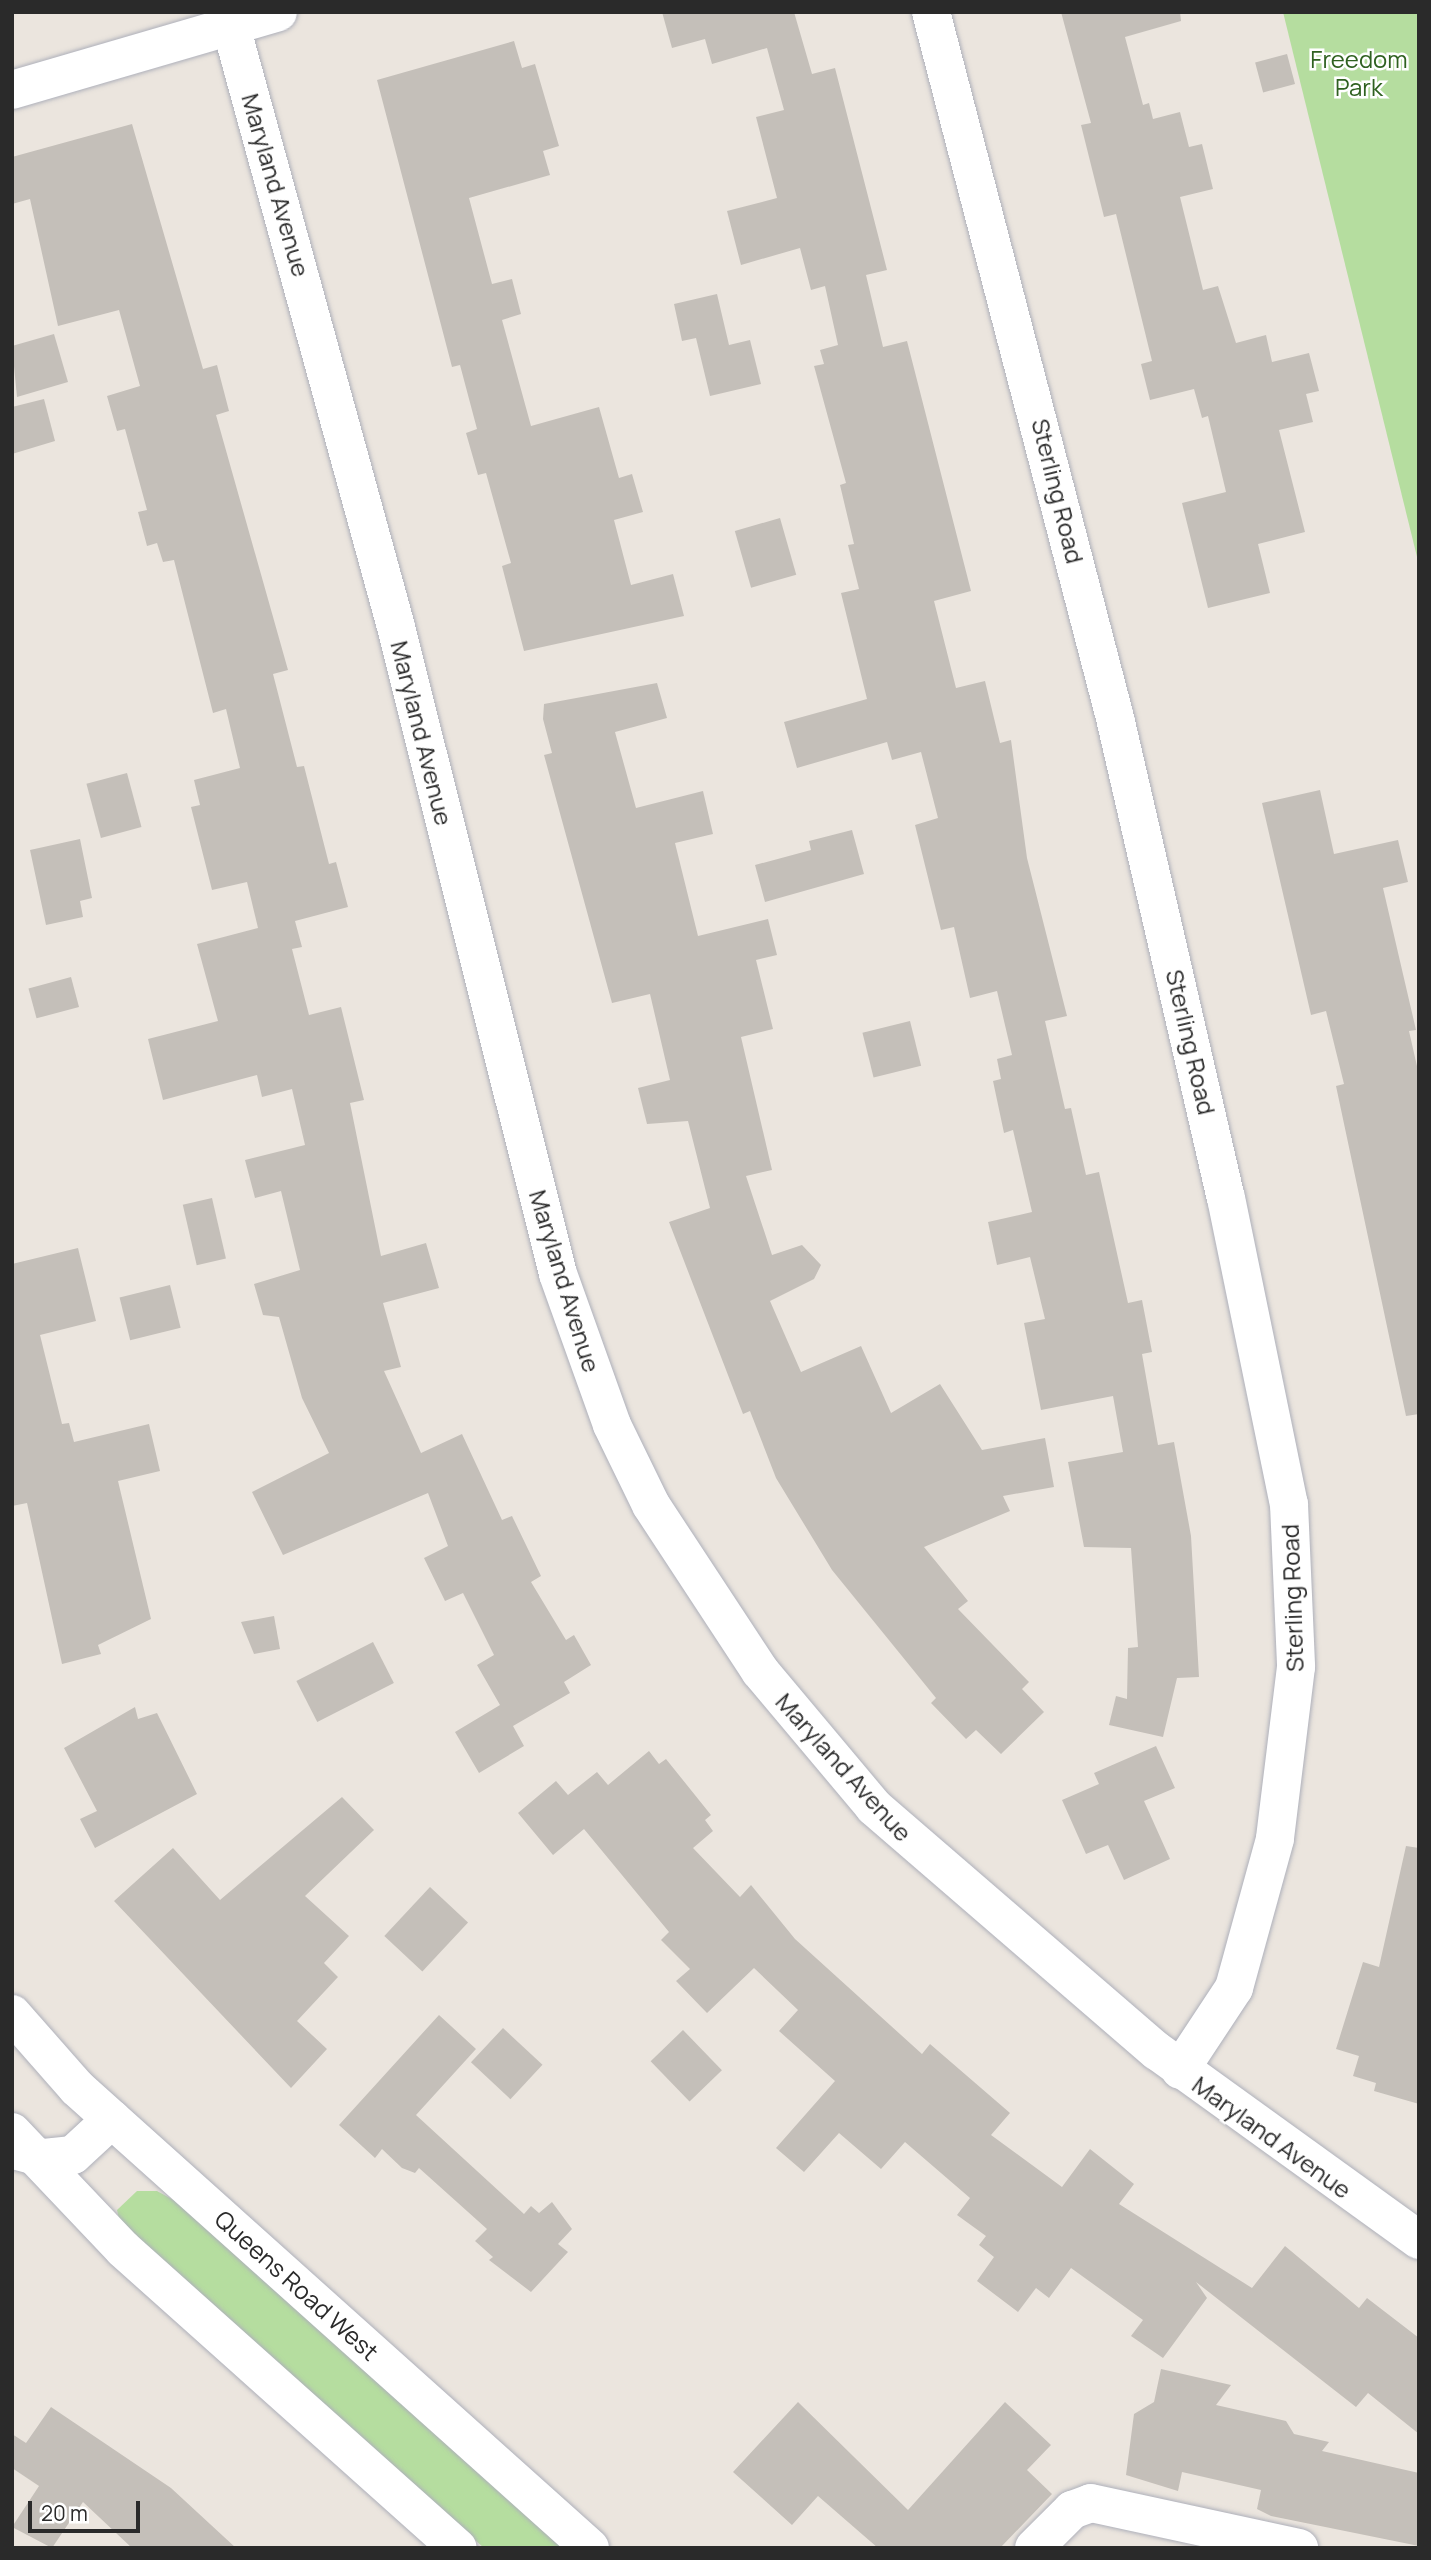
<!DOCTYPE html>
<html>
<head>
<meta charset="utf-8">
<style>
	body { margin:0 }
	#map { position:relative; width:1431px; height:2560px; overflow:hidden; background:#ebe5de; font-family:Manrope,sans-serif }
	div>[style] { position:absolute }
	.green>* { inset:0; background:#b5dd9f }
	.building>* { inset:0; background:#c4bfb9; transform-origin:0 0 }
	.roads { filter:drop-shadow(0 0 2px #aeb0ba) drop-shadow(0 0 2px #aeb0ba) }
	.minor>* { height:38px; margin:-19px; padding:0 19px; transform-origin:19px; border-radius:19px; background:#fff }
	span { translate:-50% -50%; white-space:nowrap; text-align:center; line-height:1.15; -webkit-text-stroke:5px #fff; paint-order:stroke }
	.park-label { font-size:24px; color:#2f6120 }
	.street-label { font-size:24px; color:#2a2a2a }
	.frame { position:absolute; inset:0; border:14px solid #2a2a2a; pointer-events:none }
	.scale { position:absolute; left:28px; top:2501px; width:112px; height:32px; box-sizing:border-box; border:4px solid #2a2a2a; border-top:0; padding-left:9px; font-size:21px; line-height:24px; white-space:nowrap; color:#2a2a2a; -webkit-text-stroke:5px #fff; paint-order:stroke }
</style>
</head>
<body>
<div id="map">
	<div class="green">
		<i style="clip-path:polygon(1283px 12px,1419px 12px,1419px 565px)"></i>
		<i style="clip-path:polygon(137px 2191px,157px 2191px,179px 2203px,563px 2548px,484px 2548px,120px 2223px,117px 2210px)"></i>
	</div>
	<div class="building">
		<i style="clip-path:polygon(662px 12px,794px 12px,812px 74px,835px 68px,887px 270px,866px 275px,883px 347px,907px 341px,971px 591px,934px 601px,956px 688px,985px 681px,1000px 743px,1011px 740px,1027px 858px,1067px 1016px,1045px 1021px,1065px 1109px,1071px 1108px,1086px 1175px,1099px 1172px,1128px 1303px,1142px 1300px,1152px 1352px,1142px 1354px,1158px 1445px,1174px 1442px,1191px 1536px,1199px 1677px,1177px 1678px,1163px 1737px,1109px 1725px,1116px 1696px,1127px 1699px,1128px 1648px,1138px 1647px,1131px 1548px,1084px 1547px,1068px 1462px,1123px 1452px,1113px 1396px,1041px 1410px,1024px 1323px,1045px 1319px,1030px 1257px,997px 1265px,988px 1222px,1032px 1212px,1013px 1130px,1004px 1133px,993px 1081px,1001px 1079px,997px 1059px,1012px 1055px,997px 991px,970px 998px,954px 927px,941px 930px,915px 825px,938px 818px,921px 752px,892px 760px,887px 742px,797px 768px,784px 722px,867px 699px,841px 593px,859px 589px,848px 545px,854px 544px,840px 485px,846px 483px,814px 366px,824px 364px,820px 350px,838px 345px,825px 286px,811px 290px,800px 248px,741px 265px,727px 211px,777px 198px,756px 117px,784px 110px,767px 48px,712px 64px,705px 39px,672px 48px)"></i>
		<i style="clip-path:polygon(1061px 12px,1180px 12px,1181px 21px,1125px 37px,1143px 105px,1149px 103px,1153px 119px,1180px 112px,1189px 147px,1202px 144px,1213px 189px,1180px 197px,1203px 290px,1218px 286px,1236px 343px,1266px 335px,1272px 362px,1309px 353px,1319px 391px,1306px 394px,1313px 422px,1279px 430px,1305px 532px,1258px 544px,1270px 593px,1208px 608px,1182px 503px,1226px 492px,1208px 416px,1202px 418px,1194px 389px,1150px 400px,1141px 364px,1152px 361px,1116px 214px,1104px 217px,1081px 125px,1091px 123px)"></i>
		<i style="clip-path:polygon(514px 41px,522px 68px,535px 64px,559px 146px,543px 151px,550px 175px,469px 198px,492px 284px,512px 279px,521px 314px,502px 320px,531px 426px,599px 407px,619px 478px,632px 474px,643px 512px,614px 520px,631px 585px,673px 574px,684px 616px,524px 651px,502px 566px,511px 563px,486px 473px,478px 475px,466px 433px,477px 429px,460px 365px,452px 367px,377px 80px)"></i>
		<i style="left:1287px;top:54px;width:31px;height:33px;rotate:75deg"></i>
		<i style="clip-path:polygon(132px 124px,203px 369px,217px 365px,229px 411px,216px 415px,288px 670px,273px 674px,297px 767px,304px 766px,329px 864px,336px 862px,348px 907px,295px 921px,302px 947px,292px 949px,309px 1015px,341px 1007px,364px 1100px,350px 1103px,381px 1256px,426px 1243px,439px 1288px,383px 1303px,401px 1367px,384px 1371px,421px 1453px,462px 1434px,502px 1520px,512px 1516px,541px 1576px,531px 1582px,566px 1640px,574px 1635px,591px 1665px,564px 1682px,570px 1693px,513px 1726px,524px 1746px,479px 1773px,455px 1732px,500px 1705px,477px 1665px,494px 1655px,463px 1593px,445px 1601px,424px 1558px,448px 1546px,428px 1493px,283px 1555px,252px 1492px,329px 1453px,302px 1398px,279px 1317px,263px 1315px,254px 1284px,300px 1270px,281px 1191px,255px 1198px,245px 1160px,305px 1145px,292px 1089px,262px 1097px,257px 1075px,163px 1100px,148px 1039px,218px 1021px,197px 944px,258px 928px,247px 882px,212px 890px,191px 807px,200px 805px,194px 780px,240px 768px,226px 709px,213px 713px,174px 560px,163px 562px,157px 543px,147px 546px,138px 512px,147px 510px,125px 429px,117px 431px,107px 396px,140px 386px,119px 310px,58px 326px,30px 199px,12px 204px,12px 157px)"></i>
		<i style="clip-path:polygon(717px 294px,729px 345px,750px 340px,761px 384px,710px 396px,696px 338px,682px 341px,674px 304px)"></i>
		<i style="clip-path:polygon(54px 334px,68px 382px,17px 397px,12px 346px)"></i>
		<i style="clip-path:polygon(44px 399px,55px 441px,12px 454px,12px 407px)"></i>
		<i style="left:780px;top:518px;width:59px;height:47px;rotate:74deg"></i>
		<i style="clip-path:polygon(657px 683px,667px 718px,615px 732px,636px 808px,703px 791px,713px 834px,675px 843px,698px 936px,768px 919px,777px 955px,756px 960px,773px 1029px,741px 1037px,772px 1170px,746px 1176px,772px 1255px,802px 1245px,821px 1265px,814px 1279px,770px 1301px,801px 1372px,861px 1346px,891px 1413px,940px 1384px,982px 1450px,1045px 1438px,1054px 1487px,1003px 1496px,1010px 1511px,924px 1547px,968px 1601px,958px 1609px,1029px 1682px,1022px 1689px,1044px 1712px,1001px 1754px,976px 1730px,966px 1739px,931px 1703px,936px 1698px,832px 1570px,776px 1478px,750px 1411px,743px 1414px,669px 1222px,710px 1208px,688px 1121px,647px 1124px,638px 1088px,670px 1080px,650px 994px,612px 1003px,544px 755px,552px 753px,543px 719px,544px 704px)"></i>
		<i style="left:127px;top:773px;width:56px;height:42px;rotate:75deg"></i>
		<i style="clip-path:polygon(1320px 790px,1334px 854px,1398px 840px,1408px 882px,1383px 888px,1416px 1030px,1409px 1031px,1419px 1075px,1419px 1414px,1406px 1416px,1336px 1086px,1344px 1084px,1326px 1011px,1311px 1015px,1262px 803px)"></i>
		<i style="clip-path:polygon(852px 830px,864px 874px,765px 902px,755px 865px,811px 850px,809px 841px)"></i>
		<i style="clip-path:polygon(80px 839px,92px 898px,80px 901px,83px 917px,46px 925px,30px 850px)"></i>
		<i style="left:71px;top:977px;width:31px;height:44px;rotate:75deg"></i>
		<i style="left:910px;top:1021px;width:46px;height:49px;rotate:76deg"></i>
		<i style="left:212px;top:1198px;width:62px;height:30px;rotate:77deg"></i>
		<i style="clip-path:polygon(78px 1248px,96px 1321px,40px 1335px,62px 1424px,69px 1423px,74px 1442px,149px 1424px,160px 1471px,118px 1481px,151px 1619px,98px 1645px,101px 1654px,62px 1664px,27px 1503px,12px 1506px,12px 1264px)"></i>
		<i style="left:170px;top:1285px;width:44px;height:52px;rotate:76deg"></i>
		<i style="clip-path:polygon(274px 1616px,280px 1649px,254px 1654px,241px 1622px)"></i>
		<i style="left:373px;top:1642px;width:46px;height:86px;rotate:63deg"></i>
		<i style="clip-path:polygon(135px 1707px,138px 1719px,157px 1713px,197px 1794px,95px 1848px,80px 1819px,97px 1811px,64px 1748px)"></i>
		<i style="clip-path:polygon(1156px 1746px,1175px 1788px,1144px 1801px,1170px 1859px,1124px 1880px,1108px 1845px,1086px 1854px,1062px 1800px,1099px 1784px,1094px 1773px)"></i>
		<i style="clip-path:polygon(649px 1751px,659px 1764px,666px 1759px,711px 1815px,705px 1820px,713px 1831px,693px 1848px,740px 1897px,751px 1885px,795px 1939px,922px 2054px,930px 2044px,1010px 2113px,991px 2135px,1062px 2187px,1090px 2149px,1134px 2184px,1119px 2204px,1252px 2288px,1285px 2246px,1359px 2308px,1367px 2298px,1419px 2338px,1419px 2434px,1368px 2393px,1356px 2407px,1196px 2282px,1207px 2298px,1163px 2358px,1131px 2336px,1143px 2320px,1071px 2268px,1049px 2298px,1036px 2288px,1018px 2312px,977px 2281px,994px 2257px,979px 2245px,986px 2236px,957px 2215px,970px 2198px,905px 2142px,881px 2169px,839px 2133px,804px 2172px,776px 2148px,835px 2081px,779px 2031px,798px 2010px,754px 1968px,707px 2013px,676px 1981px,690px 1969px,661px 1940px,669px 1932px,584px 1829px,553px 1855px,518px 1813px,556px 1781px,568px 1795px,597px 1772px,608px 1785px)"></i>
		<i style="clip-path:polygon(342px 1797px,374px 1830px,305px 1896px,349px 1936px,324px 1963px,338px 1977px,297px 2021px,327px 2049px,291px 2088px,114px 1901px,173px 1848px,220px 1900px)"></i>
		<i style="clip-path:polygon(1406px 1846px,1419px 1848px,1419px 2104px,1374px 2091px,1376px 2083px,1353px 2076px,1359px 2056px,1336px 2049px,1363px 1962px,1379px 1967px)"></i>
		<i style="left:430px;top:1887px;width:52px;height:67px;rotate:43deg"></i>
		<i style="clip-path:polygon(439px 2015px,476px 2049px,416px 2115px,524px 2214px,531px 2206px,539px 2213px,552px 2202px,572px 2229px,558px 2244px,568px 2252px,531px 2292px,489px 2260px,493px 2257px,475px 2241px,487px 2229px,419px 2168px,415px 2173px,402px 2168px,382px 2149px,375px 2158px,339px 2125px)"></i>
		<i style="left:503px;top:2028px;width:54px;height:47px;rotate:43deg"></i>
		<i style="left:683px;top:2030px;width:56px;height:45px;rotate:46deg"></i>
		<i style="clip-path:polygon(1161px 2369px,1231px 2385px,1216px 2405px,1286px 2421px,1294px 2434px,1329px 2442px,1322px 2451px,1419px 2473px,1419px 2546px,1271px 2516px,1257px 2509px,1261px 2490px,1182px 2472px,1178px 2491px,1126px 2475px,1134px 2414px,1154px 2402px)"></i>
		<i style="clip-path:polygon(798px 2402px,908px 2510px,1005px 2402px,1051px 2445px,1027px 2470px,1052px 2494px,1000px 2548px,878px 2548px,818px 2496px,792px 2525px,733px 2472px)"></i>
		<i style="clip-path:polygon(51px 2407px,171px 2488px,236px 2548px,132px 2548px,83px 2502px,52px 2548px,12px 2527px,39px 2486px,12px 2468px,12px 2434px,26px 2443px)"></i>
	</div>
	<div class="roads">
		<div class="minor">
			<i style="left:227px;top:12px;width:634px;rotate:74.63deg"></i>
			<i style="left:395px;top:623px;width:671px;rotate:75.94deg"></i>
			<i style="left:558px;top:1274px;width:160px;rotate:70.3deg"></i>
			<i style="left:612px;top:1425px;width:89px;rotate:64deg"></i>
			<i style="left:651px;top:1505px;width:199px;rotate:56.7deg"></i>
			<i style="left:760px;top:1671px;width:177px;rotate:50deg"></i>
			<i style="left:874px;top:1807px;width:374px;rotate:40.8deg"></i>
			<i style="left:1157px;top:2051px;width:323px;rotate:35.8deg"></i>
			<i style="left:931px;top:12px;width:730px;rotate:75.39deg"></i>
			<i style="left:1115px;top:718px;width:493px;rotate:77deg"></i>
			<i style="left:1226px;top:1198px;width:312px;rotate:78.4deg"></i>
			<i style="left:1289px;top:1504px;width:163px;rotate:87.5deg"></i>
			<i style="left:1296px;top:1667px;width:173px;rotate:97deg"></i>
			<i style="left:1275px;top:1839px;width:155px;rotate:105.4deg"></i>
			<i style="left:1234px;top:1988px;width:98px;rotate:123.4deg"></i>
			<i style="left:12px;top:90px;width:277px;rotate:-16.3deg"></i>
			<i style="left:12px;top:2014px;width:98px;rotate:48.7deg"></i>
			<i style="left:77px;top:2088px;width:689px;rotate:41.88deg"></i>
			<i style="left:12px;top:2132px;width:161px;rotate:46.5deg"></i>
			<i style="left:123px;top:2249px;width:449px;rotate:41.8deg"></i>
			<i style="left:17px;top:2151px;width:28px;rotate:15deg"></i>
			<i style="left:44px;top:2158px;width:29px;rotate:-6deg"></i>
			<i style="left:73px;top:2155px;width:53px;rotate:-42.7deg"></i>
			<i style="left:1034px;top:2548px;width:54px;rotate:-45deg"></i>
			<i style="left:1072px;top:2510px;width:20px;rotate:-20deg"></i>
			<i style="left:1091px;top:2503px;width:213px;rotate:12.2deg"></i>
		</div>
	</div>
	<div class="park-label">
		<span style="left:1359px;top:73px">Freedom<br>Park</span>
	</div>
	<div class="street-label">
		<span style="left:276px;top:185px;rotate:74deg">Maryland Avenue</span>
		<span style="left:1058px;top:491px;rotate:76deg">Sterling Road</span>
		<span style="left:422px;top:733px;rotate:76deg">Maryland Avenue</span>
		<span style="left:1191px;top:1042px;rotate:77deg">Sterling Road</span>
		<span style="left:565px;top:1281px;rotate:73deg">Maryland Avenue</span>
		<span style="left:1292px;top:1598px;rotate:-92deg">Sterling Road</span>
		<span style="left:844px;top:1767px;rotate:48deg">Maryland Avenue</span>
		<span style="left:1272px;top:2137px;rotate:36deg">Maryland Avenue</span>
		<span style="left:297px;top:2285px;rotate:42deg">Queens Road West</span>
	</div>
	<div class="frame"></div>
	<div class="scale">20 m</div>
</div>
</body>
</html>
